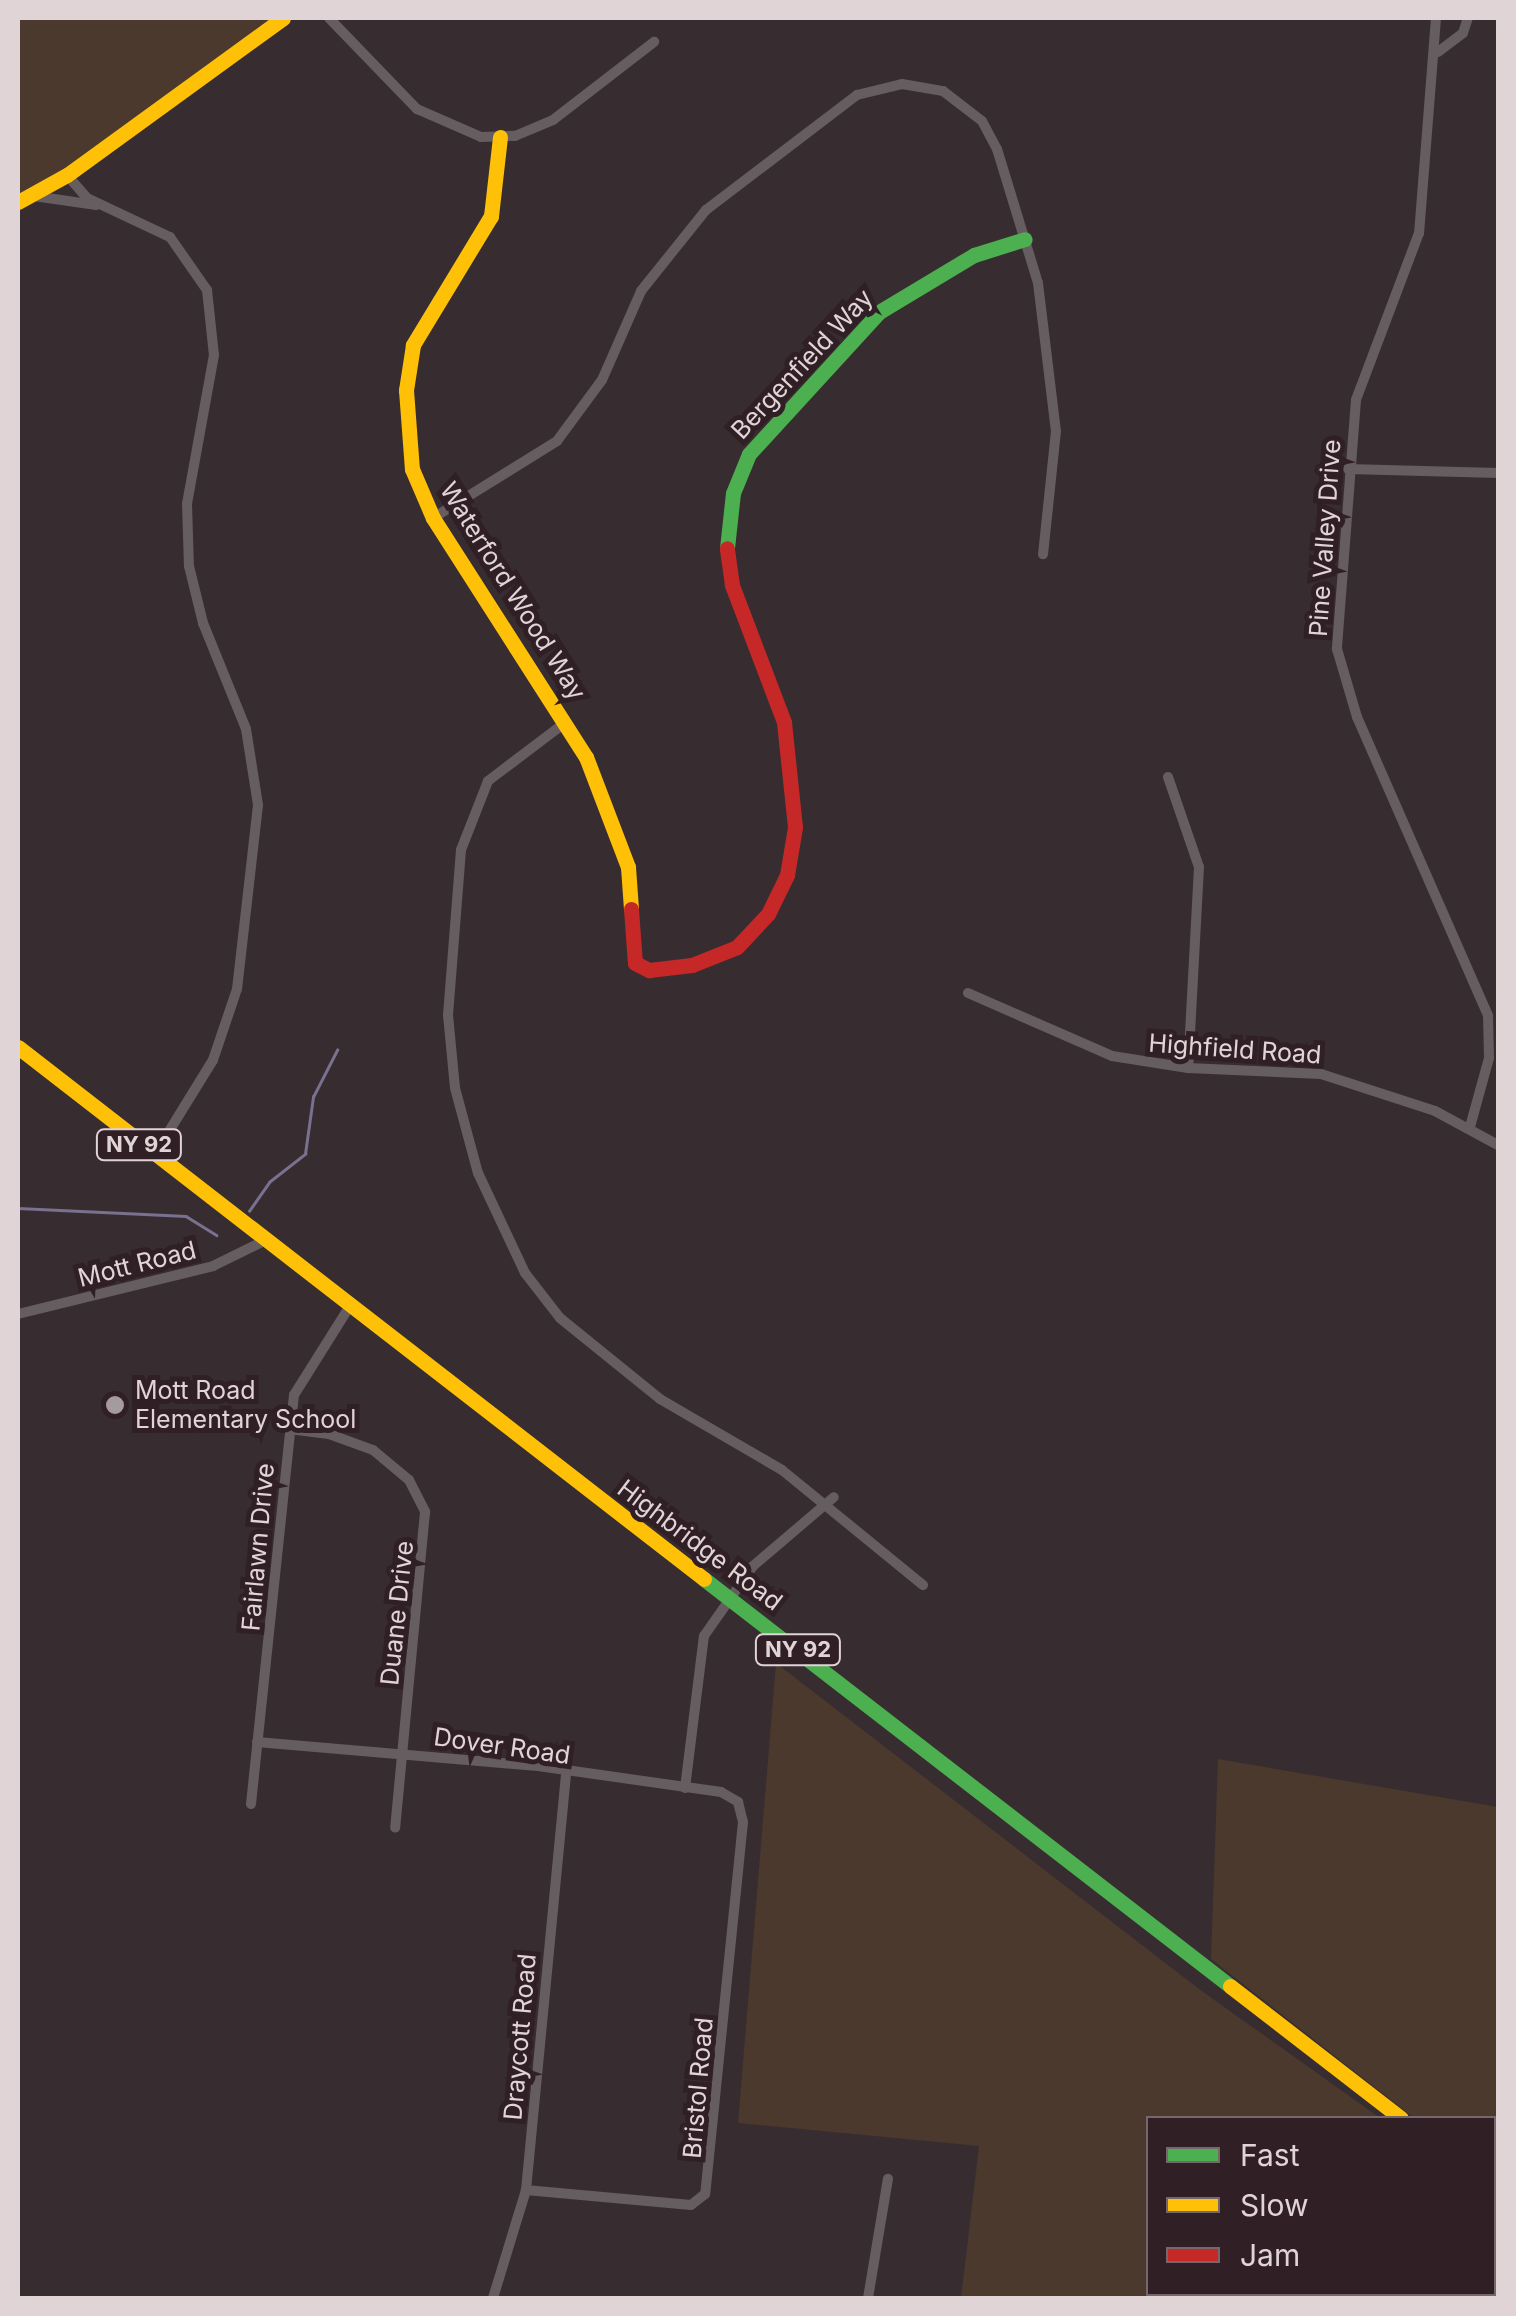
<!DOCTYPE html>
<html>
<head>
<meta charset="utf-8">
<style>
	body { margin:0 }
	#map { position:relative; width:1516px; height:2316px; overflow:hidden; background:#372d30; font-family:Inter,sans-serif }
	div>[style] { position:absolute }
	.green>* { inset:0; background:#4a392c }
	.stream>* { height:2.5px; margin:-1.25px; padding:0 1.25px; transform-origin:1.25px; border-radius:1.25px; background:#79718f }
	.street>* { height:10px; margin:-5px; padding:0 5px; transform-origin:5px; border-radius:5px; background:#655d5f }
	.fast>* { height:15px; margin:-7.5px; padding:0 7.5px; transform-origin:7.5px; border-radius:7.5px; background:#4caf50 }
	.slow>* { height:15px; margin:-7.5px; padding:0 7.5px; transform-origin:7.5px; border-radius:7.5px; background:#ffc107 }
	.jam>* { height:15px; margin:-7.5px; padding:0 7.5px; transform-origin:7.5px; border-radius:7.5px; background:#c62828 }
	.dots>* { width:28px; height:28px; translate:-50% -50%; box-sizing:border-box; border:5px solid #301f24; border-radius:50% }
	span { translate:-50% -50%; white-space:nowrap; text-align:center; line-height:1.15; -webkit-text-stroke:10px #301f24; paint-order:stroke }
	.shield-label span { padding:2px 8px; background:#301f24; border:2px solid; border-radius:8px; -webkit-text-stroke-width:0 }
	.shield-label { font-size:22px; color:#e0d4d7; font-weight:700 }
	.street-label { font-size:25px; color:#e0d4d7 }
	.poi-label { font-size:25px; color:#e0d4d7 }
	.left { translate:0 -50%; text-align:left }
	.frame { position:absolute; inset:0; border:20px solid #e0d4d7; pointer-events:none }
	.legend { position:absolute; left:1146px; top:2116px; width:350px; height:180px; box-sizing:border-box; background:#301f24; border:2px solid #76676c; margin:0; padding:12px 18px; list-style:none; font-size:30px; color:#e0d4d7 }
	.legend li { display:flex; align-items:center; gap:20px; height:50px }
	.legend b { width:50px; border:2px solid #76676c }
</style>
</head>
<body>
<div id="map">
	<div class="green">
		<i style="clip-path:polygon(18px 18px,275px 18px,65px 171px,18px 196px)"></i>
		<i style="clip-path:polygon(776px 1663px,1199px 1989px,1380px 2118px,1148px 2118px,1148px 2294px,1494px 2294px,1494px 2204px,1498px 2298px,961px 2298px,979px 2146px,738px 2123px)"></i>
		<i style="clip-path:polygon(1218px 1759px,1498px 1807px,1498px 2185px,1494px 2118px,1414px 2118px,1211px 1959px)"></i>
	</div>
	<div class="stream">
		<i style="left:18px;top:1208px;width:168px;rotate:2.7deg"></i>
		<i style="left:186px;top:1216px;width:36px;rotate:32deg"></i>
		<i style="left:249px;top:1211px;width:35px;rotate:-55deg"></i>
		<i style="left:269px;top:1182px;width:46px;rotate:-37.9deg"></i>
		<i style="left:305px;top:1154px;width:58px;rotate:-82deg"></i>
		<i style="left:313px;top:1097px;width:53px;rotate:-62.9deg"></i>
	</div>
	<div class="street">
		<i style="left:329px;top:18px;width:127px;rotate:46deg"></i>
		<i style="left:417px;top:109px;width:70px;rotate:23.6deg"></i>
		<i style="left:481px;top:137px;width:34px;rotate:-2deg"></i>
		<i style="left:515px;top:136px;width:41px;rotate:-22.8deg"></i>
		<i style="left:553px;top:120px;width:128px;rotate:-37.7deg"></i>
		<i style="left:1436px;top:18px;width:216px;rotate:94.5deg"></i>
		<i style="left:1419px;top:233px;width:178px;rotate:110.7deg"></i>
		<i style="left:1356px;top:400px;width:250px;rotate:94.4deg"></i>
		<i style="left:1337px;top:649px;width:71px;rotate:73.6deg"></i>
		<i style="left:1357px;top:717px;width:326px;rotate:66.3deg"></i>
		<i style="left:1488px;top:1016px;width:42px;rotate:88.6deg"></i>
		<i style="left:1489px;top:1058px;width:72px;rotate:105.4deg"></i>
		<i style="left:1438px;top:52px;width:31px;rotate:-37deg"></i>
		<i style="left:1463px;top:33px;width:16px;rotate:-72deg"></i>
		<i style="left:67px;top:175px;width:30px;rotate:49deg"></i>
		<i style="left:87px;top:198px;width:92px;rotate:25.2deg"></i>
		<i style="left:170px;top:237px;width:65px;rotate:55.1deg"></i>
		<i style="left:207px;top:290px;width:65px;rotate:83.9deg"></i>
		<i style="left:214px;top:355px;width:151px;rotate:100.3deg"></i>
		<i style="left:187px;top:504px;width:62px;rotate:88.2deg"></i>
		<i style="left:189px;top:566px;width:59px;rotate:76.2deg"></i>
		<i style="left:203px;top:623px;width:114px;rotate:67.9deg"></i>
		<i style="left:246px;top:729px;width:77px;rotate:81deg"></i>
		<i style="left:258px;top:805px;width:185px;rotate:96.5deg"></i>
		<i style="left:237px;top:989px;width:75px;rotate:108.7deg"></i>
		<i style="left:213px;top:1060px;width:110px;rotate:121.7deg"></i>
		<i style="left:34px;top:196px;width:63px;rotate:8.3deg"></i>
		<i style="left:1348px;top:469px;width:150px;rotate:1.5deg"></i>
		<i style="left:433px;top:518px;width:146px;rotate:-31.8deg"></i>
		<i style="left:557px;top:441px;width:76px;rotate:-53.6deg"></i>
		<i style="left:602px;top:380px;width:97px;rotate:-66.3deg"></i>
		<i style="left:641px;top:291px;width:104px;rotate:-51.3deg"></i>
		<i style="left:706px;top:210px;width:190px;rotate:-37.3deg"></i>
		<i style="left:857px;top:95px;width:46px;rotate:-13.7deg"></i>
		<i style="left:902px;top:84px;width:42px;rotate:9.7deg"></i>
		<i style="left:943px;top:91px;width:49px;rotate:37.6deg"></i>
		<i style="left:982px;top:121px;width:32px;rotate:62deg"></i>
		<i style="left:997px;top:149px;width:140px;rotate:73deg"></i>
		<i style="left:1038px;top:283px;width:149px;rotate:83.1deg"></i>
		<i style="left:1056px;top:431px;width:124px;rotate:96deg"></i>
		<i style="left:566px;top:722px;width:98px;rotate:142.9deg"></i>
		<i style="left:488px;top:781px;width:74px;rotate:111.4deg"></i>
		<i style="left:461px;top:850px;width:166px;rotate:94.5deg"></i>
		<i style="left:448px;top:1015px;width:73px;rotate:84.5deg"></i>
		<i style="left:455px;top:1088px;width:88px;rotate:74.9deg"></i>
		<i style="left:478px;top:1173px;width:110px;rotate:64.8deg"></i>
		<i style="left:525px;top:1273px;width:57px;rotate:52.1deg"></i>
		<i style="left:560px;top:1318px;width:129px;rotate:39deg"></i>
		<i style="left:660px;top:1399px;width:141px;rotate:30.2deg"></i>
		<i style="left:782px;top:1470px;width:182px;rotate:39.2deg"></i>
		<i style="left:1168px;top:777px;width:95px;rotate:71deg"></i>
		<i style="left:1199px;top:867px;width:201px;rotate:93.1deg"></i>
		<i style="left:968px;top:993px;width:157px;rotate:23.6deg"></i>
		<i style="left:1112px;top:1056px;width:77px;rotate:9deg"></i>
		<i style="left:1188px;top:1068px;width:133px;rotate:2.6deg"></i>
		<i style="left:1321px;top:1074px;width:120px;rotate:18deg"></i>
		<i style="left:1435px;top:1111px;width:72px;rotate:28.4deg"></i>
		<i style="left:18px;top:1314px;width:201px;rotate:-13.8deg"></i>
		<i style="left:213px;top:1266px;width:55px;rotate:-26.1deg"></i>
		<i style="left:289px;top:1429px;width:40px;rotate:7.1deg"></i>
		<i style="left:329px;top:1434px;width:47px;rotate:20deg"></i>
		<i style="left:373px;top:1450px;width:47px;rotate:39.8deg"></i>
		<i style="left:409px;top:1480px;width:36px;rotate:63deg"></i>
		<i style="left:425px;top:1512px;width:317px;rotate:95.4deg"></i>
		<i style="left:257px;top:1742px;width:282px;rotate:4.9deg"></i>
		<i style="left:538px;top:1766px;width:185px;rotate:8.1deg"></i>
		<i style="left:721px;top:1792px;width:20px;rotate:30deg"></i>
		<i style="left:738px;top:1802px;width:21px;rotate:76deg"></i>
		<i style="left:743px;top:1822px;width:374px;rotate:95.8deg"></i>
		<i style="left:705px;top:2194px;width:18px;rotate:142deg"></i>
		<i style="left:691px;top:2205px;width:166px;rotate:-174.8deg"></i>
		<i style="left:685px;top:1788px;width:153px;rotate:-82.9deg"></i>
		<i style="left:704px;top:1636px;width:85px;rotate:-55deg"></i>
		<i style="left:753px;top:1566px;width:106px;rotate:-40.4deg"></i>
		<i style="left:251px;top:1804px;width:411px;rotate:-84deg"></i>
		<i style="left:294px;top:1395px;width:102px;rotate:-57.9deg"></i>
		<i style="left:493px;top:2298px;width:113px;rotate:-73deg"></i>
		<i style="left:526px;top:2190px;width:418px;rotate:-84.5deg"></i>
		<i style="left:868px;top:2298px;width:121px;rotate:-80.5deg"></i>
	</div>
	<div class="fast">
		<i style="left:727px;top:548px;width:55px;rotate:-83.8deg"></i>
		<i style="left:733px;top:493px;width:42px;rotate:-67.7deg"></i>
		<i style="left:749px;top:454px;width:193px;rotate:-47.5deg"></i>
		<i style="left:879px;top:312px;width:111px;rotate:-31deg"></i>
		<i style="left:974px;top:255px;width:53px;rotate:-17.4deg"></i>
		<i style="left:704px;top:1579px;width:665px;rotate:37.73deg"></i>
	</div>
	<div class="slow">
		<i style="left:500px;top:137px;width:80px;rotate:96.5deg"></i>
		<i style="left:491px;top:216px;width:151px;rotate:121.2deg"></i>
		<i style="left:413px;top:345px;width:46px;rotate:98.8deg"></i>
		<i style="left:406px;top:390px;width:79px;rotate:85.7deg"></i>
		<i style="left:412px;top:469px;width:53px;rotate:66.8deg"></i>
		<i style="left:433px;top:518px;width:284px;rotate:57.4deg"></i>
		<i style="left:586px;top:757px;width:118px;rotate:69.1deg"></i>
		<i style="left:628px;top:867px;width:42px;rotate:85.9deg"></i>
		<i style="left:18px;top:202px;width:56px;rotate:-28.9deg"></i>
		<i style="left:67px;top:175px;width:267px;rotate:-36deg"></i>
		<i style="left:18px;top:1047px;width:868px;rotate:37.79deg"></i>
		<i style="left:1230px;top:1986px;width:216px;rotate:37.7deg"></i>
	</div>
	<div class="jam">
		<i style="left:631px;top:909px;width:54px;rotate:85.8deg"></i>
		<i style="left:635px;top:963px;width:16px;rotate:27deg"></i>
		<i style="left:649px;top:970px;width:43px;rotate:-6.6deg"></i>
		<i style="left:692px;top:965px;width:48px;rotate:-21.8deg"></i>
		<i style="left:737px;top:947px;width:45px;rotate:-46.8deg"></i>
		<i style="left:768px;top:914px;width:43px;rotate:-64deg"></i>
		<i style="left:787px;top:875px;width:49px;rotate:-80.5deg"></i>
		<i style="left:795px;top:827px;width:106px;rotate:-96deg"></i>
		<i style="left:784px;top:722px;width:147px;rotate:-110.8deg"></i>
		<i style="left:732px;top:585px;width:37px;rotate:-98deg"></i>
		<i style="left:1494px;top:2191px;width:6px;rotate:45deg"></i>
	</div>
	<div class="dots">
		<i style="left:115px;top:1405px;background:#a59a9d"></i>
	</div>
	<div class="shield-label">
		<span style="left:139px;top:1145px">NY 92</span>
		<span style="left:798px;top:1650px">NY 92</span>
	</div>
	<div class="street-label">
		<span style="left:802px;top:364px;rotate:-47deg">Bergenfield Way</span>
		<span style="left:1325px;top:538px;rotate:-86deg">Pine Valley Drive</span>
		<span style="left:513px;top:591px;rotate:58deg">Waterford Wood Way</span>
		<span style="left:1235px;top:1049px;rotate:4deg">Highfield Road</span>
		<span style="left:137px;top:1264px;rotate:-14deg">Mott Road</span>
		<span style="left:700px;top:1545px;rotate:37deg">Highbridge Road</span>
		<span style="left:258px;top:1547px;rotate:-85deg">Fairlawn Drive</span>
		<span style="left:397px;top:1613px;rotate:-84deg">Duane Drive</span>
		<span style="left:502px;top:1746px;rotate:8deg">Dover Road</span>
		<span style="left:520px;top:2037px;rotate:-85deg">Draycott Road</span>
		<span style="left:698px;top:2088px;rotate:-85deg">Bristol Road</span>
	</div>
	<div class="poi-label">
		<span class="left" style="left:135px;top:1405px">Mott Road<br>Elementary School</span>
	</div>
	<div class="frame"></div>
	<ul class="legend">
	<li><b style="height:12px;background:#4caf50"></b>Fast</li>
	<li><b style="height:12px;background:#ffc107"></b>Slow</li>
	<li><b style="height:12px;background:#c62828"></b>Jam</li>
	</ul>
</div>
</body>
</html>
